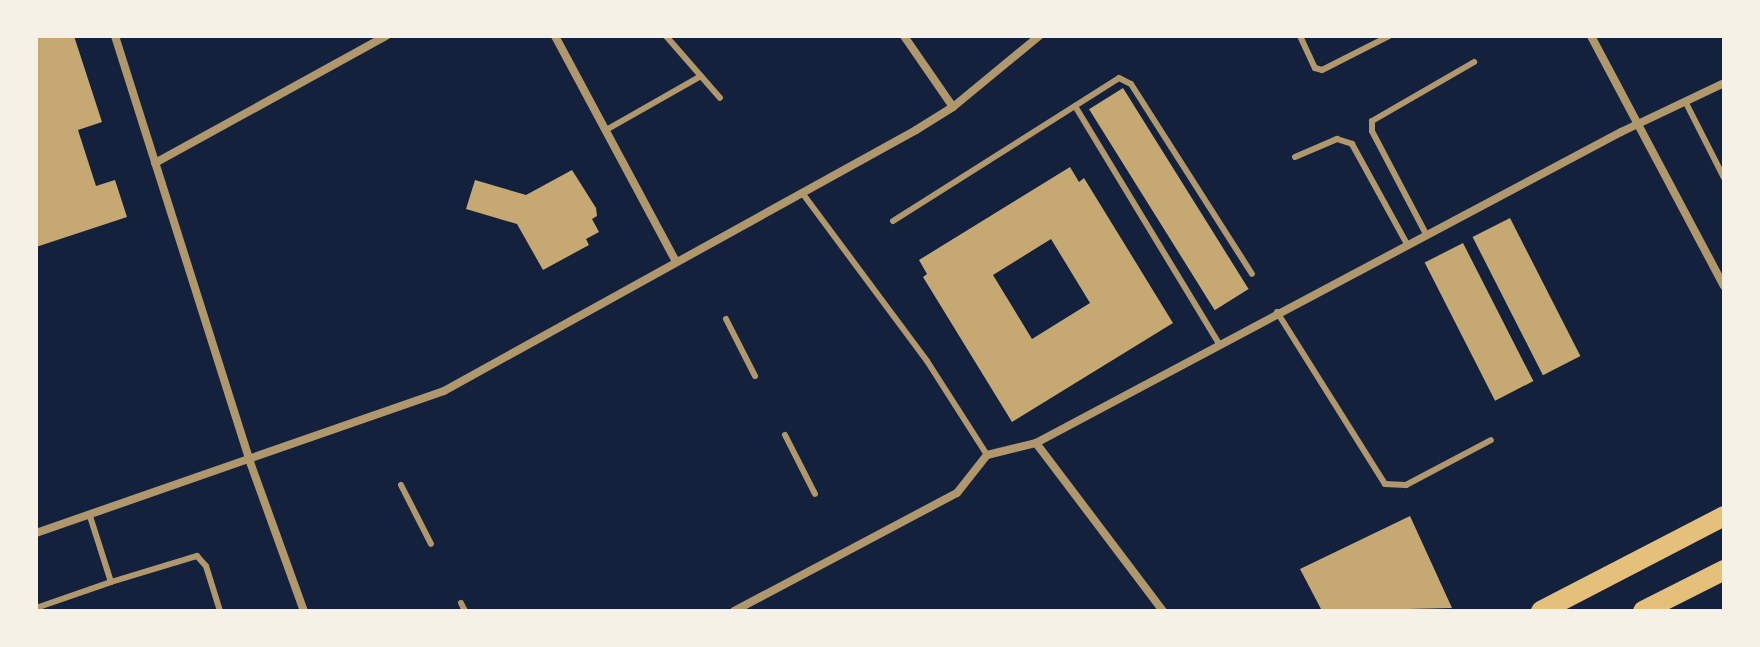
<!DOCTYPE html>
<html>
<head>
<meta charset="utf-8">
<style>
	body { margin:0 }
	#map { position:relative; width:1760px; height:647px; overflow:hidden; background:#14213d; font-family:Manrope,sans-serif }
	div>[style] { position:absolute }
	.building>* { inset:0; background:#c6a872; transform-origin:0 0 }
	.service>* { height:6px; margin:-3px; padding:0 3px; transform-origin:3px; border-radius:3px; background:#b1986c }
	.minor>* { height:8px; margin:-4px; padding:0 4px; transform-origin:4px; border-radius:4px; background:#b1986c }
	.primary>* { height:20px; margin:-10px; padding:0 10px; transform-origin:10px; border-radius:10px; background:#e5c07b }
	span { translate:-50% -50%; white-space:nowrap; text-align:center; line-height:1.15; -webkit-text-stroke:8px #f6f1e7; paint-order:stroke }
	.frame { position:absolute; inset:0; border:38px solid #f6f1e7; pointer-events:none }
</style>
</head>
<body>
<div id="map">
	<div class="building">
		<i style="clip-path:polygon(36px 36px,74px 36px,102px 122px,78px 130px,96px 186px,115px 180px,127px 217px,36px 247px)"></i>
		<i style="left:1123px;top:88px;width:237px;height:40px;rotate:58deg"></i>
		<i style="clip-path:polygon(evenodd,1070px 167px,1079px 182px,1084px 178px,1173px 323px,1012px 422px,923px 277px,927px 274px,919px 260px,1070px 167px,1051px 239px,1090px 303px,1032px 339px,993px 275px,1051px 239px)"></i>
		<i style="clip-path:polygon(572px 170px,596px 208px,597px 216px,592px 219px,599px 232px,586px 239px,589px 245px,543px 270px,517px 224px,466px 209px,475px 180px,526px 195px)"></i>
		<i style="left:1510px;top:218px;width:155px;height:42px;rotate:63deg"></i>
		<i style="left:1463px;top:243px;width:155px;height:43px;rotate:63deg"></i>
		<i style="clip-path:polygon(1410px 516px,1452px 608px,1322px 611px,1300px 569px)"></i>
	</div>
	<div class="service">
		<i style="left:666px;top:36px;width:82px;rotate:48.9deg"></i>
		<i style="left:1300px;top:36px;width:35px;rotate:65deg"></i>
		<i style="left:1315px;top:68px;width:7px;rotate:16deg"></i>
		<i style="left:1322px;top:70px;width:75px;rotate:-26.9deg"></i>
		<i style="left:1685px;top:101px;width:86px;rotate:63.1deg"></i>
		<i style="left:1075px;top:106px;width:278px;rotate:58.8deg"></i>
		<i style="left:606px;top:130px;width:109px;rotate:-29.6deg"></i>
		<i style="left:1295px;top:157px;width:46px;rotate:-23.2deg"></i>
		<i style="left:1337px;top:139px;width:16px;rotate:18deg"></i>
		<i style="left:1352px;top:144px;width:114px;rotate:61.2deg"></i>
		<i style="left:803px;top:194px;width:208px;rotate:53.4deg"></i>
		<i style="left:927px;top:361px;width:112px;rotate:57.4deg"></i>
		<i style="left:893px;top:221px;width:267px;rotate:-32.3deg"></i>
		<i style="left:1119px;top:78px;width:13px;rotate:27deg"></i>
		<i style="left:1131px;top:84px;width:225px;rotate:57.5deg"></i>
		<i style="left:1426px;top:234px;width:116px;rotate:-117.7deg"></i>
		<i style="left:1372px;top:131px;width:10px;rotate:-90deg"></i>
		<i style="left:1372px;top:121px;width:118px;rotate:-30deg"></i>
		<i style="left:1277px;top:312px;width:203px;rotate:57.9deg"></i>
		<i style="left:1385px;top:484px;width:21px;rotate:3deg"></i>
		<i style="left:1406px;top:485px;width:96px;rotate:-27.9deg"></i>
		<i style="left:726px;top:319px;width:64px;rotate:63deg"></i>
		<i style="left:785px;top:435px;width:66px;rotate:63deg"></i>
		<i style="left:401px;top:485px;width:66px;rotate:63deg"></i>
		<i style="left:111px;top:582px;width:90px;rotate:-16.8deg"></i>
		<i style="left:197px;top:556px;width:13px;rotate:48deg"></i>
		<i style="left:206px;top:566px;width:47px;rotate:72.7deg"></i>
		<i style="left:461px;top:603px;width:9px;rotate:63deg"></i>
		<i style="left:36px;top:608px;width:79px;rotate:-19.1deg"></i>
		<i style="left:111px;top:582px;width:69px;rotate:-107.7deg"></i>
	</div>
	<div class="minor">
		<i style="left:115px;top:36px;width:447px;rotate:72.4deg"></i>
		<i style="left:250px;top:462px;width:158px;rotate:70.1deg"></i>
		<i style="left:555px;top:36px;width:256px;rotate:61.8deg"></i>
		<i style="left:904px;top:36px;width:86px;rotate:55.4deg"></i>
		<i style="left:1591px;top:36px;width:283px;rotate:62deg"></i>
		<i style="left:155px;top:163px;width:264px;rotate:-28.8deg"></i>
		<i style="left:1036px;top:443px;width:211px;rotate:52.9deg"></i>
		<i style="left:36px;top:533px;width:432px;rotate:-19.2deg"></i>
		<i style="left:444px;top:391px;width:539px;rotate:-28.94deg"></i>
		<i style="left:916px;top:130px;width:44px;rotate:-31.9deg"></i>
		<i style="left:953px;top:107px;width:112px;rotate:-39.5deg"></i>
		<i style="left:734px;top:611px;width:252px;rotate:-27.9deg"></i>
		<i style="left:957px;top:493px;width:48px;rotate:-51.7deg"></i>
		<i style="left:987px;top:455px;width:50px;rotate:-13.8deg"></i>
		<i style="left:1036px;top:443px;width:663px;rotate:-28deg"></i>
		<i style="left:1621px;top:132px;width:114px;rotate:-25.4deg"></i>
	</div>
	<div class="primary">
		<i style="left:1541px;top:611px;width:206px;rotate:-27.4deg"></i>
		<i style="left:1643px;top:611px;width:91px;rotate:-26.8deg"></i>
	</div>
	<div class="frame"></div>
</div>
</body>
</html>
